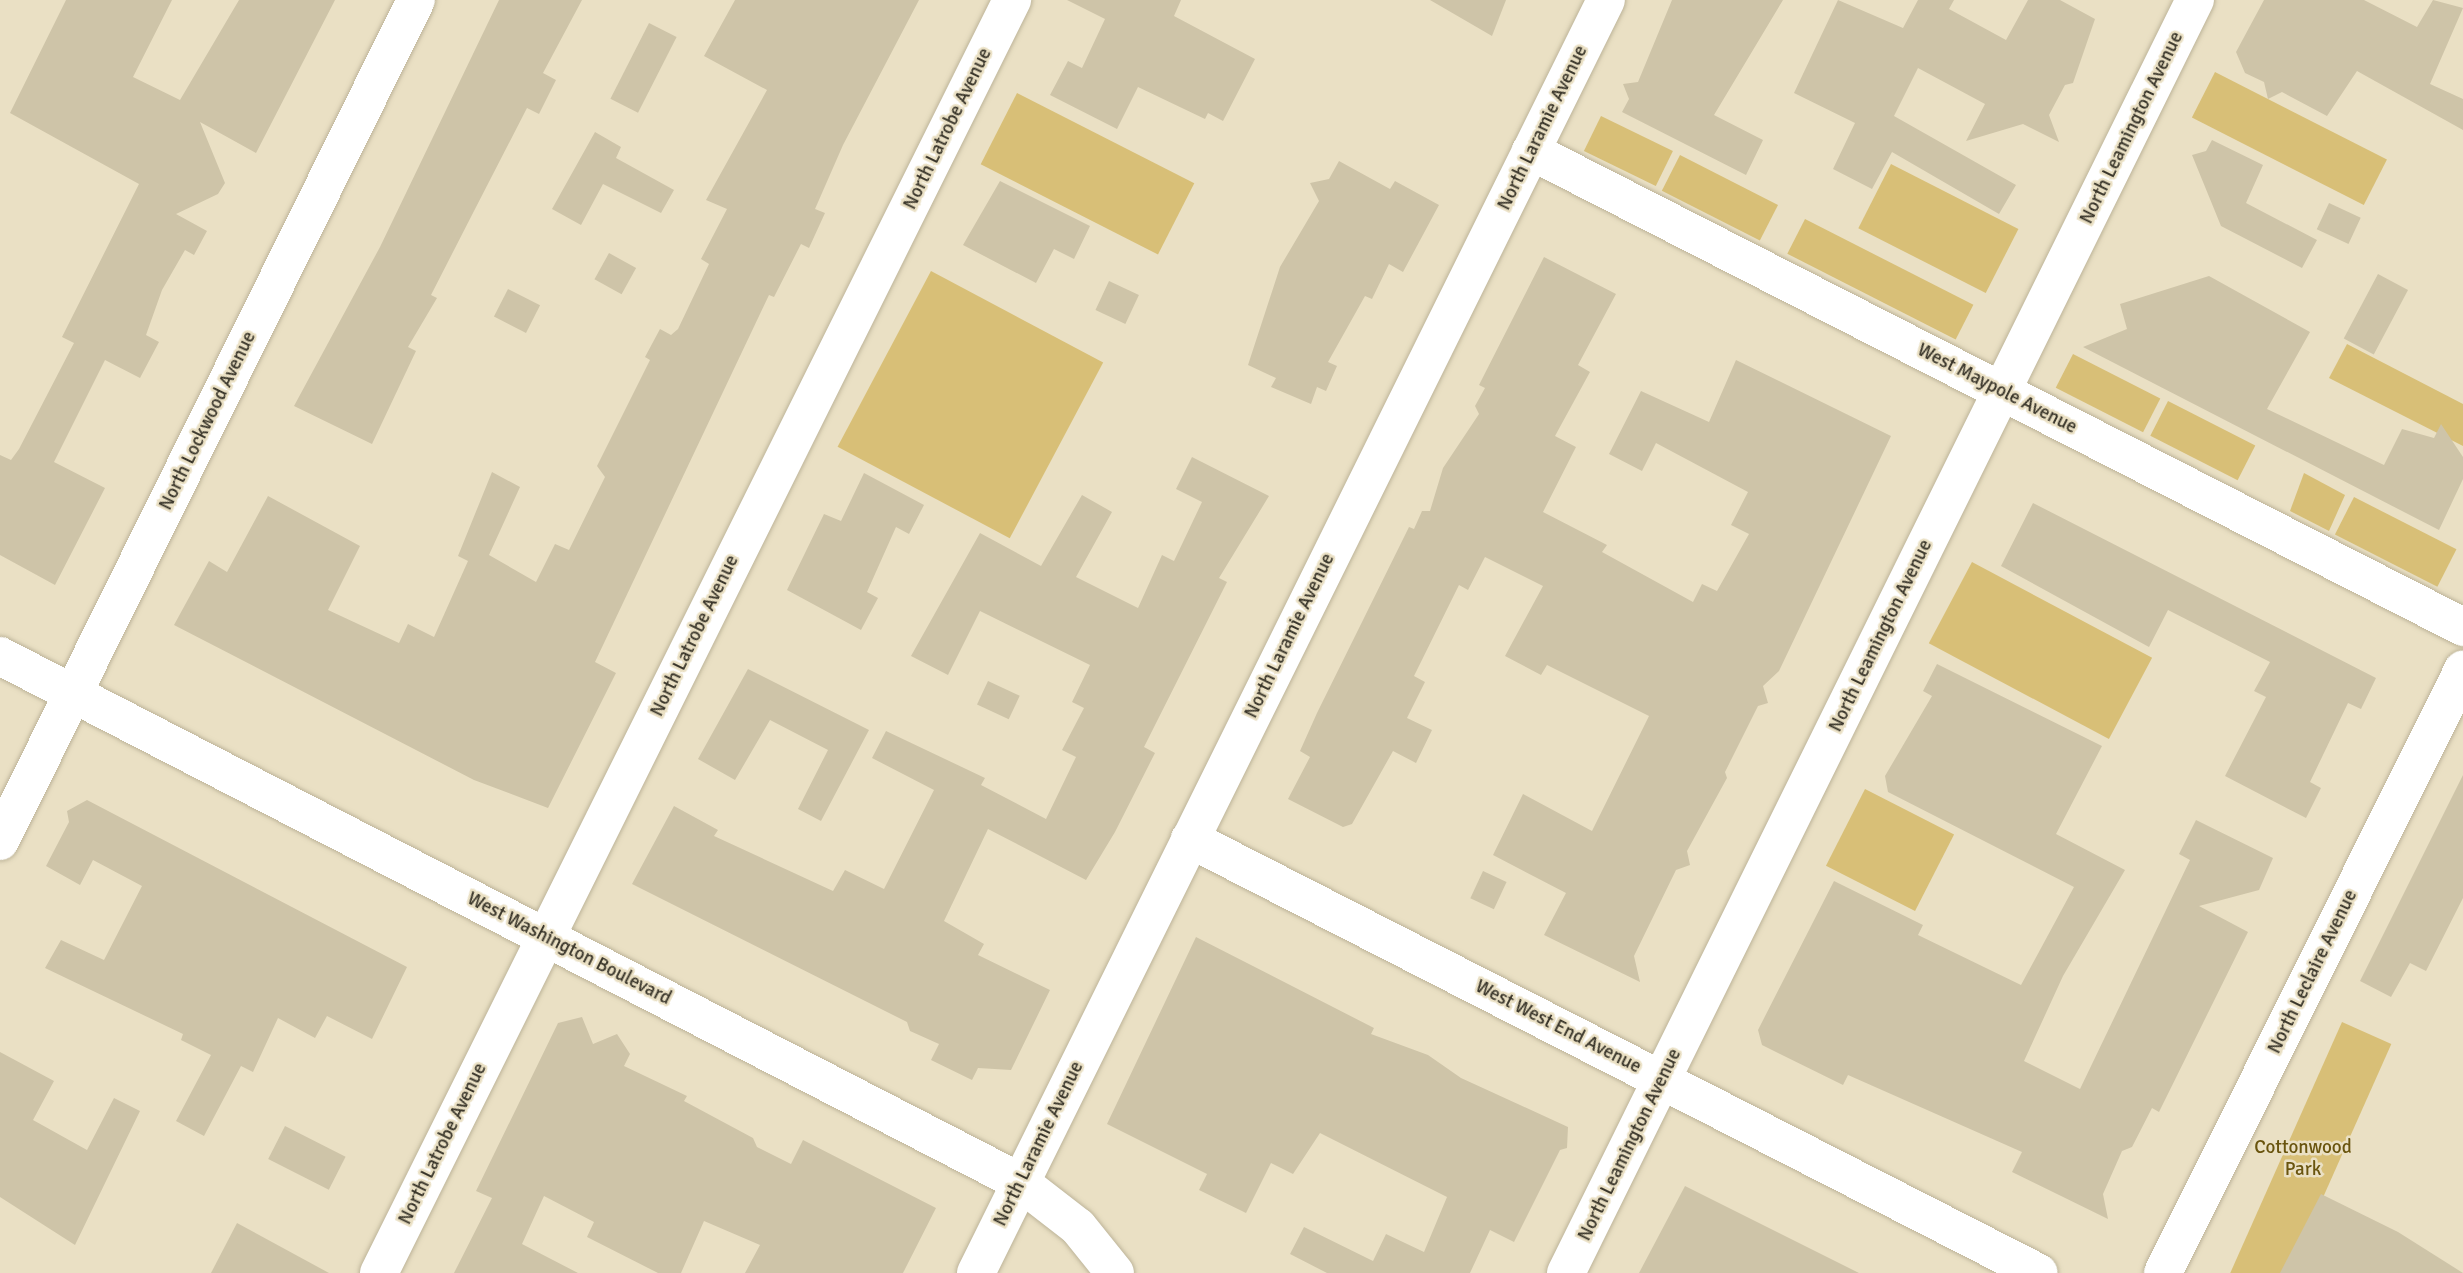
<!DOCTYPE html>
<html>
<head>
<meta charset="utf-8">
<style>
	body { margin:0 }
	#map { position:relative; width:2463px; height:1273px; overflow:hidden; background:#eae0c4; font-family:Signika,sans-serif }
	div>[style] { position:absolute }
	.green>* { inset:0; background:#d8bf77; transform-origin:0 0 }
	.building>* { inset:0; background:#cec4a8; transform-origin:0 0 }
	.roads { filter:drop-shadow(0 0 2px #bdb499) drop-shadow(0 0 2px #bdb499) }
	.minor>* { height:38px; margin:-19px; padding:0 19px; transform-origin:19px; border-radius:19px; background:#fff }
	span { translate:-50% -50%; white-space:nowrap; text-align:center; line-height:1.15; -webkit-text-stroke:5px #eae0c4; paint-order:stroke }
	.street-label { font-size:19px; color:#383429 }
	.park-label { font-size:19px; color:#69540e }
</style>
</head>
<body>
<div id="map">
	<div class="green">
		<i style="left:2215px;top:72px;width:193px;height:51px;rotate:27deg"></i>
		<i style="left:1017px;top:93px;width:199px;height:80px;rotate:27deg"></i>
		<i style="left:1601px;top:116px;width:80px;height:39px;rotate:26deg"></i>
		<i style="left:1680px;top:155px;width:110px;height:40px;rotate:27deg"></i>
		<i style="left:1891px;top:164px;width:143px;height:72px;rotate:27deg"></i>
		<i style="left:1805px;top:219px;width:189px;height:39px;rotate:27deg"></i>
		<i style="left:931px;top:271px;width:195px;height:199px;rotate:28deg"></i>
		<i style="clip-path:polygon(2347px 344px,2463px 404px,2463px 446px,2329px 378px)"></i>
		<i style="left:2073px;top:354px;width:98px;height:38px;rotate:27deg"></i>
		<i style="left:2168px;top:401px;width:98px;height:39px;rotate:27deg"></i>
		<i style="clip-path:polygon(2304px 473px,2345px 495px,2329px 531px,2290px 511px)"></i>
		<i style="left:2354px;top:497px;width:115px;height:42px;rotate:27deg"></i>
		<i style="left:1972px;top:562px;width:204px;height:92px;rotate:28deg"></i>
		<i style="left:1865px;top:789px;width:100px;height:86px;rotate:27deg"></i>
		<i style="left:2342px;top:1022px;width:54px;height:281px;rotate:24deg"></i>
	</div>
	<div class="building">
		<i style="clip-path:polygon(66px 0,172px 0,133px 77px,180px 100px,239px 0,335px 0,256px 153px,200px 122px,225px 183px,218px 194px,176px 214px,207px 231px,194px 255px,185px 250px,162px 290px,146px 335px,159px 342px,140px 378px,105px 360px,54px 462px,105px 488px,55px 585px,0 555px,0 455px,11px 460px,19px 449px,74px 343px,62px 337px,139px 184px,10px 113px)"></i>
		<i style="clip-path:polygon(499px 0,582px 0,543px 73px,556px 80px,539px 114px,527px 108px,474px 211px,431px 295px,437px 298px,408px 347px,416px 351px,372px 444px,294px 406px,380px 247px)"></i>
		<i style="clip-path:polygon(735px 0,919px 0,843px 145px,815px 209px,825px 213px,809px 248px,801px 244px,774px 297px,769px 295px,595px 662px,616px 673px,548px 808px,474px 780px,174px 625px,209px 561px,227px 572px,268px 496px,360px 546px,328px 610px,399px 643px,408px 624px,434px 637px,468px 561px,458px 556px,492px 472px,520px 487px,489px 555px,536px 582px,555px 544px,569px 550px,605px 477px,597px 466px,650px 360px,645px 357px,660px 329px,671px 335px,678px 329px,709px 264px,701px 259px,727px 209px,706px 200px,767px 90px,704px 56px)"></i>
		<i style="clip-path:polygon(1067px 0,1181px 0,1174px 16px,1255px 59px,1223px 121px,1208px 113px,1205px 119px,1138px 87px,1117px 129px,1050px 95px,1068px 61px,1082px 68px,1105px 19px)"></i>
		<i style="clip-path:polygon(1430px 0,1506px 0,1492px 36px)"></i>
		<i style="clip-path:polygon(1672px 0,1783px 0,1714px 115px,1763px 140px,1746px 175px,1622px 112px,1629px 99px,1623px 84px,1638px 82px)"></i>
		<i style="clip-path:polygon(1838px 0,1903px 28px,1918px 0,1954px 0,1949px 9px,2006px 40px,2028px 0,2060px 0,2095px 19px,2073px 83px,2065px 85px,2049px 115px,2059px 142px,2023px 124px,1966px 141px,1985px 104px,1918px 68px,1894px 116px,2016px 185px,1999px 214px,1892px 152px,1872px 189px,1833px 169px,1855px 123px,1794px 93px)"></i>
		<i style="clip-path:polygon(2264px 0,2364px 0,2417px 27px,2433px 0,2463px 8px,2430px 84px,2463px 99px,2463px 130px,2357px 71px,2327px 116px,2282px 92px,2268px 99px,2264px 82px,2245px 73px,2236px 52px)"></i>
		<i style="left:649px;top:23px;width:31px;height:85px;rotate:27deg"></i>
		<i style="clip-path:polygon(595px 132px,621px 147px,616px 158px,674px 190px,661px 213px,603px 184px,581px 225px,552px 209px)"></i>
		<i style="clip-path:polygon(2212px 140px,2263px 165px,2246px 203px,2317px 240px,2302px 268px,2221px 226px,2192px 155px,2206px 151px)"></i>
		<i style="clip-path:polygon(1339px 161px,1390px 189px,1395px 181px,1439px 205px,1403px 272px,1389px 264px,1372px 299px,1365px 296px,1328px 362px,1337px 366px,1326px 391px,1317px 387px,1311px 404px,1271px 387px,1276px 378px,1248px 365px,1280px 267px,1319px 201px,1310px 183px,1329px 179px)"></i>
		<i style="clip-path:polygon(1000px 181px,1090px 226px,1074px 259px,1054px 249px,1036px 283px,963px 245px)"></i>
		<i style="left:2329px;top:203px;width:35px;height:29px;rotate:25deg"></i>
		<i style="left:609px;top:253px;width:31px;height:30px;rotate:29deg"></i>
		<i style="clip-path:polygon(1544px 257px,1616px 294px,1578px 365px,1590px 372px,1555px 436px,1576px 447px,1543px 512px,1607px 545px,1602px 552px,1693px 602px,1702px 584px,1717px 591px,1749px 534px,1731px 525px,1748px 492px,1656px 443px,1642px 471px,1609px 454px,1641px 391px,1709px 422px,1736px 360px,1891px 436px,1779px 671px,1763px 686px,1768px 703px,1758px 706px,1725px 772px,1727px 778px,1687px 851px,1690px 865px,1676px 870px,1634px 956px,1640px 982px,1544px 935px,1566px 893px,1493px 855px,1523px 794px,1592px 831px,1649px 716px,1547px 665px,1541px 675px,1505px 656px,1543px 586px,1485px 557px,1468px 590px,1459px 585px,1414px 676px,1425px 682px,1407px 718px,1432px 730px,1416px 763px,1393px 751px,1352px 824px,1343px 827px,1288px 799px,1310px 757px,1300px 751px,1317px 713px,1409px 527px,1414px 529px,1422px 511px,1430px 511px,1443px 468px,1479px 414px,1475px 406px,1485px 388px,1479px 385px)"></i>
		<i style="left:2378px;top:274px;width:34px;height:73px;rotate:28deg"></i>
		<i style="clip-path:polygon(2209px 276px,2310px 332px,2267px 409px,2384px 465px,2402px 429px,2434px 438px,2441px 424px,2463px 457px,2463px 479px,2439px 530px,2083px 347px,2127px 329px,2120px 304px)"></i>
		<i style="left:1109px;top:281px;width:33px;height:32px;rotate:25deg"></i>
		<i style="left:508px;top:289px;width:36px;height:31px;rotate:27deg"></i>
		<i style="clip-path:polygon(1192px 457px,1269px 496px,1219px 578px,1227px 582px,1144px 747px,1155px 753px,1115px 832px,1086px 880px,988px 829px,944px 921px,984px 944px,978px 955px,1050px 990px,1011px 1070px,978px 1068px,972px 1080px,931px 1060px,939px 1044px,910px 1031px,907px 1022px,632px 884px,674px 806px,718px 830px,714px 836px,833px 891px,845px 870px,884px 889px,934px 790px,872px 758px,886px 731px,985px 778px,981px 785px,1046px 819px,1076px 757px,1062px 750px,1084px 708px,1072px 702px,1090px 665px,980px 611px,948px 675px,911px 656px,980px 533px,1041px 566px,1082px 495px,1112px 512px,1076px 577px,1138px 608px,1162px 555px,1174px 561px,1202px 502px,1176px 489px)"></i>
		<i style="clip-path:polygon(864px 473px,924px 505px,909px 534px,896px 527px,867px 592px,878px 598px,861px 630px,787px 590px,824px 514px,841px 521px)"></i>
		<i style="clip-path:polygon(2033px 503px,2376px 678px,2361px 709px,2348px 703px,2310px 782px,2321px 788px,2306px 818px,2225px 776px,2266px 697px,2254px 691px,2270px 662px,2168px 610px,2149px 647px,2001px 566px)"></i>
		<i style="clip-path:polygon(1937px 664px,2102px 746px,2056px 834px,2125px 870px,2063px 976px,2024px 1061px,2080px 1089px,2190px 860px,2179px 854px,2196px 820px,2273px 858px,2259px 890px,2199px 906px,2248px 932px,2159px 1112px,2152px 1108px,2132px 1147px,2122px 1151px,2103px 1194px,2108px 1219px,2012px 1172px,2022px 1152px,1848px 1075px,1843px 1085px,1762px 1045px,1758px 1030px,1834px 881px,1923px 925px,1918px 935px,2021px 985px,2074px 887px,1888px 792px,1885px 776px,1932px 696px,1923px 691px)"></i>
		<i style="clip-path:polygon(748px 669px,869px 730px,821px 821px,798px 809px,828px 750px,770px 720px,735px 780px,698px 759px)"></i>
		<i style="left:988px;top:681px;width:35px;height:26px;rotate:25deg"></i>
		<i style="clip-path:polygon(2463px 775px,2463px 898px,2426px 971px,2410px 963px,2391px 997px,2360px 981px)"></i>
		<i style="clip-path:polygon(87px 800px,407px 967px,372px 1039px,327px 1016px,315px 1038px,278px 1018px,253px 1072px,241px 1066px,204px 1136px,176px 1121px,211px 1055px,181px 1040px,183px 1034px,45px 968px,61px 940px,104px 960px,142px 886px,93px 860px,80px 885px,46px 866px,69px 822px,67px 811px)"></i>
		<i style="left:1483px;top:871px;width:26px;height:30px;rotate:25deg"></i>
		<i style="clip-path:polygon(1196px 937px,1374px 1028px,1371px 1034px,1428px 1055px,1461px 1078px,1568px 1127px,1567px 1148px,1560px 1150px,1514px 1242px,1490px 1230px,1470px 1273px,1327px 1273px,1290px 1254px,1304px 1227px,1373px 1261px,1386px 1234px,1424px 1252px,1447px 1197px,1320px 1133px,1293px 1174px,1271px 1163px,1246px 1213px,1199px 1190px,1207px 1174px,1107px 1124px)"></i>
		<i style="clip-path:polygon(582px 1017px,593px 1044px,617px 1034px,630px 1054px,624px 1066px,687px 1096px,684px 1101px,753px 1138px,757px 1147px,791px 1164px,803px 1140px,936px 1208px,903px 1273px,745px 1273px,760px 1245px,704px 1221px,681px 1273px,658px 1273px,587px 1237px,594px 1222px,544px 1196px,522px 1244px,578px 1273px,454px 1273px,492px 1198px,476px 1191px,558px 1023px)"></i>
		<i style="clip-path:polygon(0 1052px,54px 1081px,33px 1120px,87px 1150px,114px 1098px,140px 1111px,75px 1245px,0 1197px)"></i>
		<i style="left:285px;top:1126px;width:68px;height:37px;rotate:27deg"></i>
		<i style="clip-path:polygon(1685px 1186px,1859px 1273px,1639px 1273px)"></i>
		<i style="clip-path:polygon(2321px 1194px,2398px 1232px,2463px 1273px,2280px 1273px)"></i>
		<i style="clip-path:polygon(237px 1223px,329px 1273px,211px 1273px)"></i>
	</div>
	<div class="roads">
		<div class="minor">
			<i style="left:1531px;top:151px;width:1047px;rotate:27.05deg"></i>
			<i style="left:0;top:656px;width:1148px;rotate:27.28deg"></i>
			<i style="left:1020px;top:1182px;width:73px;rotate:37.8deg"></i>
			<i style="left:1078px;top:1227px;width:59px;rotate:51.2deg"></i>
			<i style="left:1190px;top:839px;width:953px;rotate:27.08deg"></i>
			<i style="left:0;top:841px;width:938px;rotate:-63.68deg"></i>
			<i style="left:379px;top:1273px;width:1422px;rotate:-63.56deg"></i>
			<i style="left:976px;top:1273px;width:1420px;rotate:-63.67deg"></i>
			<i style="left:1566px;top:1273px;width:1420px;rotate:-63.71deg"></i>
			<i style="left:2163px;top:1273px;width:674px;rotate:-63.55deg"></i>
		</div>
	</div>
	<div class="street-label">
		<span style="left:1543px;top:128px;rotate:-64deg">North Laramie Avenue</span>
		<span style="left:2132px;top:128px;rotate:-64deg">North Leamington Avenue</span>
		<span style="left:948px;top:129px;rotate:-64deg">North Latrobe Avenue</span>
		<span style="left:1997px;top:389px;rotate:27deg">West Maypole Avenue</span>
		<span style="left:208px;top:421px;rotate:-64deg">North Lockwood Avenue</span>
		<span style="left:695px;top:636px;rotate:-64deg">North Latrobe Avenue</span>
		<span style="left:1290px;top:636px;rotate:-64deg">North Laramie Avenue</span>
		<span style="left:1881px;top:636px;rotate:-64deg">North Leamington Avenue</span>
		<span style="left:569px;top:949px;rotate:27deg">West Washington Boulevard</span>
		<span style="left:2313px;top:972px;rotate:-64deg">North Leclaire Avenue</span>
		<span style="left:1558px;top:1027px;rotate:27deg">West West End Avenue</span>
		<span style="left:443px;top:1144px;rotate:-64deg">North Latrobe Avenue</span>
		<span style="left:1039px;top:1144px;rotate:-64deg">North Laramie Avenue</span>
		<span style="left:1630px;top:1145px;rotate:-64deg">North Leamington Avenue</span>
	</div>
	<div class="park-label">
		<span style="left:2303px;top:1159px">Cottonwood<br>Park</span>
	</div>
</div>
</body>
</html>
